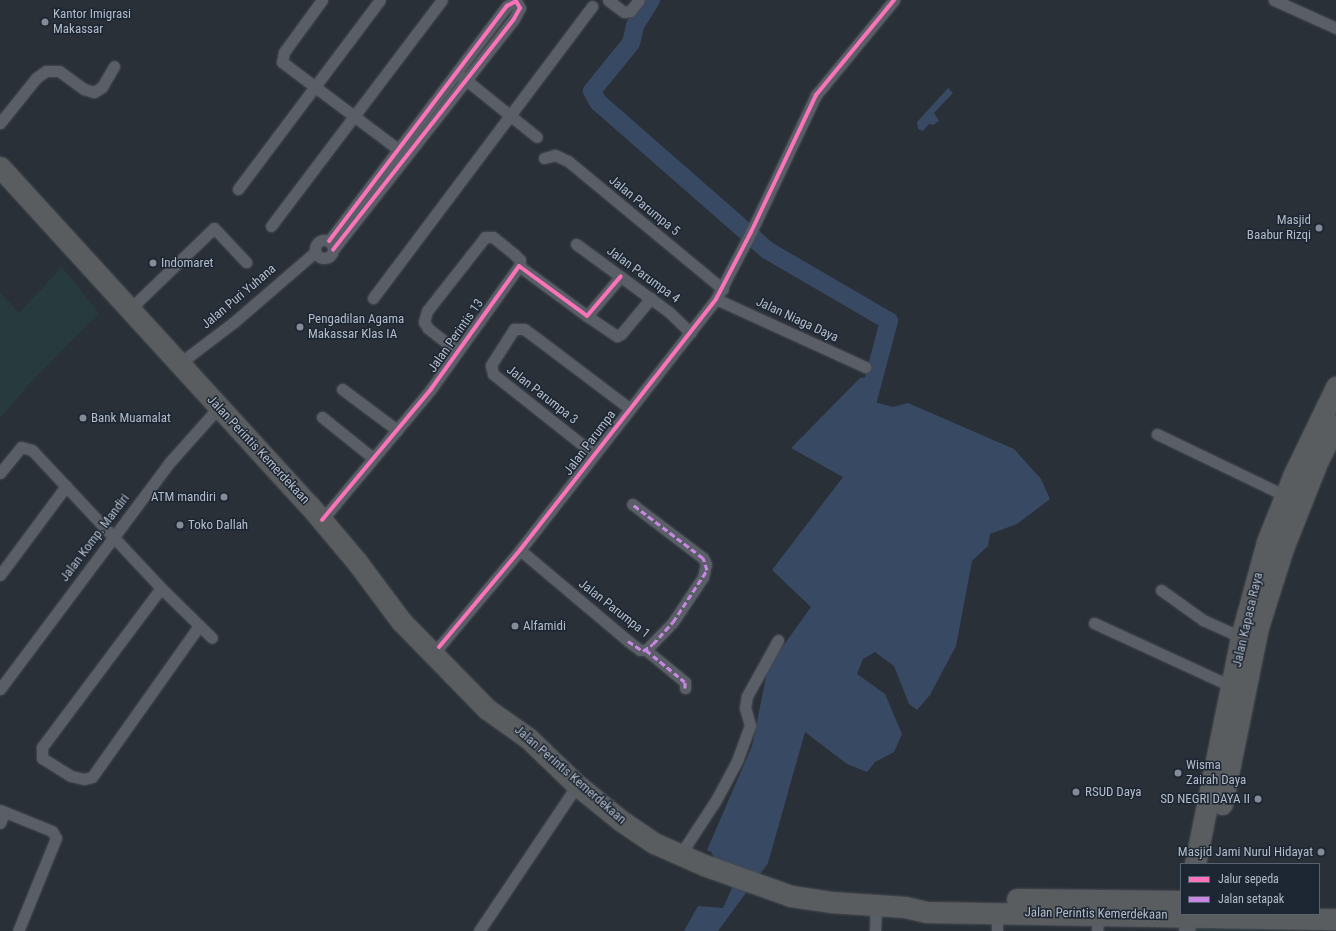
<!DOCTYPE html>
<html>
<head>
<meta charset="utf-8">
<style>
	body { margin:0 }
	#map { position:relative; width:1336px; height:931px; overflow:hidden; background:#2a3038; font-family:"Roboto Condensed",sans-serif }
	div>[style] { position:absolute }
	.green>* { inset:0; background:#273a3e }
	.water>* { inset:0; background:#384963 }
	.river>* { height:18px; margin:-9px; padding:0 9px; transform-origin:9px; border-radius:9px; background:#384963 }
	.roads { filter:drop-shadow(0 0 1px #484c53) drop-shadow(0 0 1px #484c53) }
	.street>* { height:11px; margin:-5.5px; padding:0 5.5px; transform-origin:5.5px; border-radius:5.5px; background:#5a5e66 }
	.street>.ring { margin:-5.5px; padding:0; box-sizing:content-box; background:none; border:11px solid #5a5e66; border-radius:50% }
	.secondary>* { height:16px; margin:-8px; padding:0 8px; transform-origin:8px; border-radius:8px; background:#595d64 }
	.highway>* { height:21px; margin:-10.5px; padding:0 10.5px; transform-origin:10.5px; border-radius:10.5px; background:#5a5d60 }
	.quiet>* { height:3px; margin-top:-1.5px; transform-origin:0; background:repeating-linear-gradient(90deg,#c787e3 0 6px,transparent 0 9px) }
	.cycleway>* { height:4px; margin:-2px; padding:0 2px; transform-origin:2px; border-radius:2px; background:#fb73b8 }
	.dots>* { width:11px; height:11px; translate:-50% -50%; box-sizing:border-box; border:2px solid #1d2633; border-radius:50% }
	span { translate:-50% -50%; white-space:nowrap; text-align:center; line-height:1.15; -webkit-text-stroke:3px #1d2633; paint-order:stroke }
	.poi-label { font-size:13px; color:#b4bcc9 }
	.left { translate:0 -50%; text-align:left }
	.right { translate:-100% -50%; text-align:right }
	.street-label { font-size:13px; color:#b4bcc9 }
	.legend { position:absolute; left:1180px; top:863px; width:140px; height:52px; box-sizing:border-box; background:#1d2633; border:1px solid #59626f; margin:0; padding:5px 7px; list-style:none; font-size:12px; color:#b4bcc9 }
	.legend li { display:flex; align-items:center; gap:8px; height:20px }
	.legend b { width:20px; border:1px solid #59626f }
</style>
</head>
<body>
<div id="map">
	<div class="green">
		<i style="clip-path:polygon(62px 267px,99px 313px,29px 384px,0 418px,0 292px,19px 313px)"></i>
		<i style="clip-path:polygon(1195px 925px,1291px 927px,1291px 931px,1194px 931px)"></i>
	</div>
	<div class="water">
		<i style="clip-path:polygon(948px 88px,953px 93px,934px 113px,939px 121px,933px 125px,929px 124px,923px 131px,918px 129px,917px 122px)"></i>
		<i style="clip-path:polygon(874px 376px,871px 401px,893px 407px,908px 403px,1014px 449px,1041px 479px,1050px 499px,1017px 524px,990px 534px,988px 546px,972px 561px,956px 646px,930px 695px,917px 710px,909px 704px,894px 666px,875px 652px,863px 659px,857px 674px,885px 694px,902px 734px,894px 752px,875px 762px,867px 772px,847px 764px,805px 732px,768px 863px,718px 931px,684px 931px,698px 906px,723px 908px,732px 888px,711px 852px,707px 850px,752px 746px,768px 667px,811px 607px,772px 570px,843px 477px,791px 448px,860px 378px)"></i>
	</div>
	<div class="river">
		<i style="left:651px;top:0;width:31px;rotate:122deg"></i>
		<i style="left:635px;top:26px;width:17px;rotate:103deg"></i>
		<i style="left:631px;top:43px;width:62px;rotate:129.1deg"></i>
		<i style="left:592px;top:91px;width:13px;rotate:61deg"></i>
		<i style="left:598px;top:102px;width:225px;rotate:41.2deg"></i>
		<i style="left:767px;top:250px;width:141px;rotate:30.2deg"></i>
		<i style="left:889px;top:321px;width:82px;rotate:104.9deg"></i>
	</div>
	<div class="roads">
		<div class="street">
			<i style="left:322px;top:0;width:64px;rotate:126.2deg"></i>
			<i style="left:284px;top:52px;width:10px;rotate:101deg"></i>
			<i style="left:282px;top:62px;width:145px;rotate:36.9deg"></i>
			<i style="left:608px;top:0;width:20px;rotate:37deg"></i>
			<i style="left:624px;top:12px;width:6px;rotate:-9deg"></i>
			<i style="left:630px;top:11px;width:14px;rotate:-51deg"></i>
			<i style="left:1274px;top:0;width:68px;rotate:24.3deg"></i>
			<i style="left:461px;top:76px;width:97px;rotate:38.8deg"></i>
			<i style="left:0;top:123px;width:58px;rotate:-51.3deg"></i>
			<i style="left:36px;top:78px;width:12px;rotate:-35deg"></i>
			<i style="left:46px;top:71px;width:13px"></i>
			<i style="left:59px;top:71px;width:31px;rotate:36deg"></i>
			<i style="left:84px;top:89px;width:10px;rotate:17deg"></i>
			<i style="left:94px;top:92px;width:9px;rotate:-32deg"></i>
			<i style="left:102px;top:87px;width:24px;rotate:-60deg"></i>
			<i style="left:544px;top:158px;width:11px;rotate:-15deg"></i>
			<i style="left:555px;top:155px;width:14px;rotate:25deg"></i>
			<i style="left:568px;top:161px;width:201px;rotate:39.6deg"></i>
			<i style="left:238px;top:189px;width:236px;rotate:-53.1deg"></i>
			<i style="left:271px;top:226px;width:283px;rotate:-52.9deg"></i>
			<i class="ring" style="left:315px;top:240px;width:7px;height:7px"></i>
			<i style="left:329px;top:241px;width:295px;rotate:-52.9deg"></i>
			<i style="left:507px;top:6px;width:10px;rotate:-29deg"></i>
			<i style="left:516px;top:1px;width:8px;rotate:60deg"></i>
			<i style="left:520px;top:8px;width:13px;rotate:119deg"></i>
			<i style="left:514px;top:19px;width:293px;rotate:128.1deg"></i>
			<i style="left:576px;top:244px;width:115px;rotate:36.2deg"></i>
			<i style="left:669px;top:312px;width:30px;rotate:44deg"></i>
			<i style="left:373px;top:298px;width:365px;rotate:-53.1deg"></i>
			<i style="left:716px;top:299px;width:164px;rotate:24.5deg"></i>
			<i style="left:129px;top:310px;width:118px;rotate:-44deg"></i>
			<i style="left:214px;top:228px;width:47px;rotate:46.7deg"></i>
			<i style="left:587px;top:316px;width:36px;rotate:34deg"></i>
			<i style="left:617px;top:336px;width:4px;rotate:-27deg"></i>
			<i style="left:621px;top:334px;width:47px;rotate:-50.2deg"></i>
			<i style="left:457px;top:351px;width:37px;rotate:-142deg"></i>
			<i style="left:428px;top:328px;width:7px;rotate:-124deg"></i>
			<i style="left:424px;top:322px;width:11px;rotate:-75deg"></i>
			<i style="left:427px;top:311px;width:94px;rotate:-51.9deg"></i>
			<i style="left:485px;top:237px;width:8px"></i>
			<i style="left:493px;top:237px;width:28px;rotate:39deg"></i>
			<i style="left:515px;top:255px;width:7px;rotate:45deg"></i>
			<i style="left:520px;top:260px;width:6px;rotate:99deg"></i>
			<i style="left:180px;top:363px;width:68px;rotate:-37.2deg"></i>
			<i style="left:234px;top:322px;width:107px;rotate:-40.8deg"></i>
			<i style="left:342px;top:389px;width:69px;rotate:36.7deg"></i>
			<i style="left:322px;top:417px;width:65px;rotate:38.8deg"></i>
			<i style="left:1157px;top:434px;width:143px;rotate:25.7deg"></i>
			<i style="left:594px;top:454px;width:129px;rotate:-141.6deg"></i>
			<i style="left:493px;top:374px;width:9px;rotate:-103deg"></i>
			<i style="left:491px;top:365px;width:43px;rotate:-57.4deg"></i>
			<i style="left:514px;top:329px;width:10px"></i>
			<i style="left:524px;top:329px;width:14px;rotate:36deg"></i>
			<i style="left:535px;top:337px;width:118px;rotate:37.1deg"></i>
			<i style="left:0;top:473px;width:33px;rotate:-51deg"></i>
			<i style="left:21px;top:447px;width:11px;rotate:15deg"></i>
			<i style="left:32px;top:450px;width:189px;rotate:46.9deg"></i>
			<i style="left:161px;top:588px;width:71px;rotate:44.4deg"></i>
			<i style="left:322px;top:520px;width:170px;rotate:-50.2deg"></i>
			<i style="left:431px;top:389px;width:151px;rotate:-54.4deg"></i>
			<i style="left:519px;top:266px;width:84px;rotate:36.3deg"></i>
			<i style="left:587px;top:316px;width:52px;rotate:-49.6deg"></i>
			<i style="left:520px;top:550px;width:141px;rotate:40.1deg"></i>
			<i style="left:628px;top:641px;width:15px;rotate:37deg"></i>
			<i style="left:640px;top:650px;width:6px"></i>
			<i style="left:646px;top:650px;width:39px;rotate:-46deg"></i>
			<i style="left:673px;top:622px;width:54px;rotate:-56.3deg"></i>
			<i style="left:703px;top:577px;width:13px;rotate:-77deg"></i>
			<i style="left:706px;top:564px;width:7px;rotate:-117deg"></i>
			<i style="left:703px;top:558px;width:89px;rotate:-142.7deg"></i>
			<i style="left:0;top:575px;width:111px;rotate:-53.4deg"></i>
			<i style="left:161px;top:588px;width:199px;rotate:126.8deg"></i>
			<i style="left:42px;top:747px;width:11px;rotate:90deg"></i>
			<i style="left:42px;top:758px;width:34px;rotate:32deg"></i>
			<i style="left:71px;top:776px;width:13px;rotate:13deg"></i>
			<i style="left:84px;top:779px;width:8px;rotate:-14deg"></i>
			<i style="left:92px;top:777px;width:185px;rotate:-54.7deg"></i>
			<i style="left:1161px;top:590px;width:52px;rotate:35.5deg"></i>
			<i style="left:1203px;top:620px;width:42px;rotate:24.1deg"></i>
			<i style="left:1094px;top:623px;width:153px;rotate:24.7deg"></i>
			<i style="left:439px;top:647px;width:126px;rotate:-50.1deg"></i>
			<i style="left:520px;top:550px;width:318px;rotate:-52deg"></i>
			<i style="left:716px;top:299px;width:76px;rotate:-62.4deg"></i>
			<i style="left:751px;top:232px;width:152px;rotate:-64.6deg"></i>
			<i style="left:816px;top:95px;width:123px;rotate:-50.6deg"></i>
			<i style="left:646px;top:650px;width:50px;rotate:39.4deg"></i>
			<i style="left:685px;top:682px;width:6px;rotate:90deg"></i>
			<i style="left:0;top:689px;width:282px;rotate:-53.2deg"></i>
			<i style="left:169px;top:463px;width:74px;rotate:-48.3deg"></i>
			<i style="left:0;top:810px;width:56px;rotate:22deg"></i>
			<i style="left:52px;top:831px;width:8px;rotate:60deg"></i>
			<i style="left:56px;top:838px;width:100px;rotate:112.2deg"></i>
			<i style="left:0;top:823px;width:11px;rotate:-68deg"></i>
			<i style="left:680px;top:855px;width:66px;rotate:-56.8deg"></i>
			<i style="left:716px;top:800px;width:44px;rotate:-61.7deg"></i>
			<i style="left:737px;top:761px;width:38px;rotate:-70deg"></i>
			<i style="left:750px;top:725px;width:18px;rotate:-106deg"></i>
			<i style="left:745px;top:708px;width:12px;rotate:-81deg"></i>
			<i style="left:747px;top:696px;width:64px;rotate:-61deg"></i>
			<i style="left:479px;top:931px;width:176px;rotate:-56.1deg"></i>
			<i style="left:875px;top:931px;width:25px;rotate:-88deg"></i>
			<i style="left:997px;top:931px;width:19px;rotate:-90deg"></i>
			<i style="left:1097px;top:931px;width:17px;rotate:-83deg"></i>
		</div>
		<div class="secondary">
			<i style="left:1187px;top:931px;width:15px;rotate:-79deg"></i>
		</div>
		<div class="highway">
			<i style="left:0;top:167px;width:458px;rotate:47.6deg"></i>
			<i style="left:309px;top:505px;width:75px;rotate:49.9deg"></i>
			<i style="left:357px;top:562px;width:74px;rotate:53.3deg"></i>
			<i style="left:401px;top:621px;width:123px;rotate:45.7deg"></i>
			<i style="left:487px;top:709px;width:50px;rotate:35.3deg"></i>
			<i style="left:528px;top:738px;width:68px;rotate:43.8deg"></i>
			<i style="left:577px;top:785px;width:55px;rotate:39.1deg"></i>
			<i style="left:620px;top:820px;width:41px;rotate:34.1deg"></i>
			<i style="left:654px;top:843px;width:55px;rotate:23.7deg"></i>
			<i style="left:704px;top:865px;width:92px;rotate:19.6deg"></i>
			<i style="left:791px;top:896px;width:40px;rotate:8.5deg"></i>
			<i style="left:831px;top:902px;width:74px;rotate:3.9deg"></i>
			<i style="left:905px;top:907px;width:22px;rotate:13deg"></i>
			<i style="left:926px;top:912px;width:410px;rotate:1deg"></i>
			<i style="left:1222px;top:804px;width:181px;rotate:-78.5deg"></i>
			<i style="left:1258px;top:627px;width:83px;rotate:-72.4deg"></i>
			<i style="left:1283px;top:548px;width:95px;rotate:-68.3deg"></i>
			<i style="left:1318px;top:460px;width:39px;rotate:-63deg"></i>
			<i style="left:1195px;top:864px;width:232px;rotate:-78.5deg"></i>
			<i style="left:1241px;top:637px;width:98px;rotate:-74.7deg"></i>
			<i style="left:1267px;top:542px;width:73px;rotate:-68.3deg"></i>
			<i style="left:1294px;top:474px;width:97px;rotate:-64.2deg"></i>
			<i style="left:1017px;top:899px;width:164px;rotate:0.7deg"></i>
		</div>
	</div>
	<div class="quiet">
		<i style="left:628px;top:641px;width:18px;rotate:34deg"></i>
		<i style="left:643px;top:651px;width:12px;rotate:-35deg"></i>
		<i style="left:653px;top:644px;width:30px;rotate:-48deg"></i>
		<i style="left:673px;top:622px;width:62px;rotate:-56.8deg"></i>
		<i style="left:707px;top:570px;width:13px;rotate:-108deg"></i>
		<i style="left:703px;top:558px;width:89px;rotate:-142.7deg"></i>
		<i style="left:646px;top:650px;width:50px;rotate:39.4deg"></i>
		<i style="left:685px;top:682px;width:6px;rotate:90deg"></i>
	</div>
	<div class="cycleway">
		<i style="left:329px;top:241px;width:295px;rotate:-52.9deg"></i>
		<i style="left:507px;top:6px;width:10px;rotate:-29deg"></i>
		<i style="left:516px;top:1px;width:8px;rotate:60deg"></i>
		<i style="left:520px;top:8px;width:13px;rotate:119deg"></i>
		<i style="left:514px;top:19px;width:293px;rotate:128.1deg"></i>
		<i style="left:322px;top:520px;width:170px;rotate:-50.2deg"></i>
		<i style="left:431px;top:389px;width:151px;rotate:-54.4deg"></i>
		<i style="left:519px;top:266px;width:84px;rotate:36.3deg"></i>
		<i style="left:587px;top:316px;width:52px;rotate:-49.6deg"></i>
		<i style="left:439px;top:647px;width:126px;rotate:-50.1deg"></i>
		<i style="left:520px;top:550px;width:318px;rotate:-52deg"></i>
		<i style="left:716px;top:299px;width:76px;rotate:-62.4deg"></i>
		<i style="left:751px;top:232px;width:152px;rotate:-64.6deg"></i>
		<i style="left:816px;top:95px;width:123px;rotate:-50.6deg"></i>
	</div>
	<div class="dots">
		<i style="left:45px;top:22px;background:#848b96"></i>
		<i style="left:1319px;top:228px;background:#848b96"></i>
		<i style="left:153px;top:263px;background:#848b96"></i>
		<i style="left:300px;top:327px;background:#848b96"></i>
		<i style="left:83px;top:418px;background:#848b96"></i>
		<i style="left:224px;top:497px;background:#848b96"></i>
		<i style="left:180px;top:525px;background:#848b96"></i>
		<i style="left:515px;top:626px;background:#848b96"></i>
		<i style="left:1178px;top:773px;background:#848b96"></i>
		<i style="left:1076px;top:792px;background:#848b96"></i>
		<i style="left:1258px;top:799px;background:#848b96"></i>
		<i style="left:1321px;top:852px;background:#848b96"></i>
	</div>
	<div class="poi-label">
		<span class="left" style="left:53px;top:22px">Kantor Imigrasi<br>Makassar</span>
		<span class="right" style="left:1311px;top:228px">Masjid<br>Baabur Rizqi</span>
		<span class="left" style="left:161px;top:263px">Indomaret</span>
		<span class="left" style="left:308px;top:327px">Pengadilan Agama<br>Makassar Klas IA</span>
		<span class="left" style="left:91px;top:418px">Bank Muamalat</span>
		<span class="right" style="left:216px;top:497px">ATM mandiri</span>
		<span class="left" style="left:188px;top:525px">Toko Dallah</span>
		<span class="left" style="left:523px;top:626px">Alfamidi</span>
		<span class="left" style="left:1186px;top:773px">Wisma<br>Zairah Daya</span>
		<span class="left" style="left:1085px;top:792px">RSUD Daya</span>
		<span class="right" style="left:1250px;top:799px">SD NEGRI DAYA II</span>
		<span class="right" style="left:1313px;top:852px">Masjid Jami Nurul Hidayat</span>
	</div>
	<div class="street-label">
		<span style="left:644px;top:206px;rotate:39deg">Jalan Parumpa 5</span>
		<span style="left:643px;top:275px;rotate:36deg">Jalan Parumpa 4</span>
		<span style="left:239px;top:297px;rotate:-40deg">Jalan Puri Yuhana</span>
		<span style="left:797px;top:320px;rotate:25deg">Jalan Niaga Daya</span>
		<span style="left:456px;top:336px;rotate:-55deg">Jalan Perintis 13</span>
		<span style="left:542px;top:395px;rotate:38deg">Jalan Parumpa 3</span>
		<span style="left:590px;top:443px;rotate:-53deg">Jalan Parumpa</span>
		<span style="left:258px;top:450px;rotate:47deg">Jalan Perintis Kemerdekaan</span>
		<span style="left:95px;top:538px;rotate:-53deg">Jalan Komp. Mandiri</span>
		<span style="left:614px;top:609px;rotate:38deg">Jalan Parumpa 1</span>
		<span style="left:1248px;top:620px;rotate:-77deg">Jalan Kapasa Raya</span>
		<span style="left:570px;top:775px;rotate:41deg">Jalan Perintis Kemerdekaan</span>
		<span style="left:1096px;top:914px;rotate:1deg">Jalan Perintis Kemerdekaan</span>
	</div>
	<ul class="legend">
	<li><b style="height:5px;background:#fb73b8"></b>Jalur sepeda</li>
	<li><b style="height:5px;background:#c787e3"></b>Jalan setapak</li>
	</ul>
</div>
</body>
</html>
